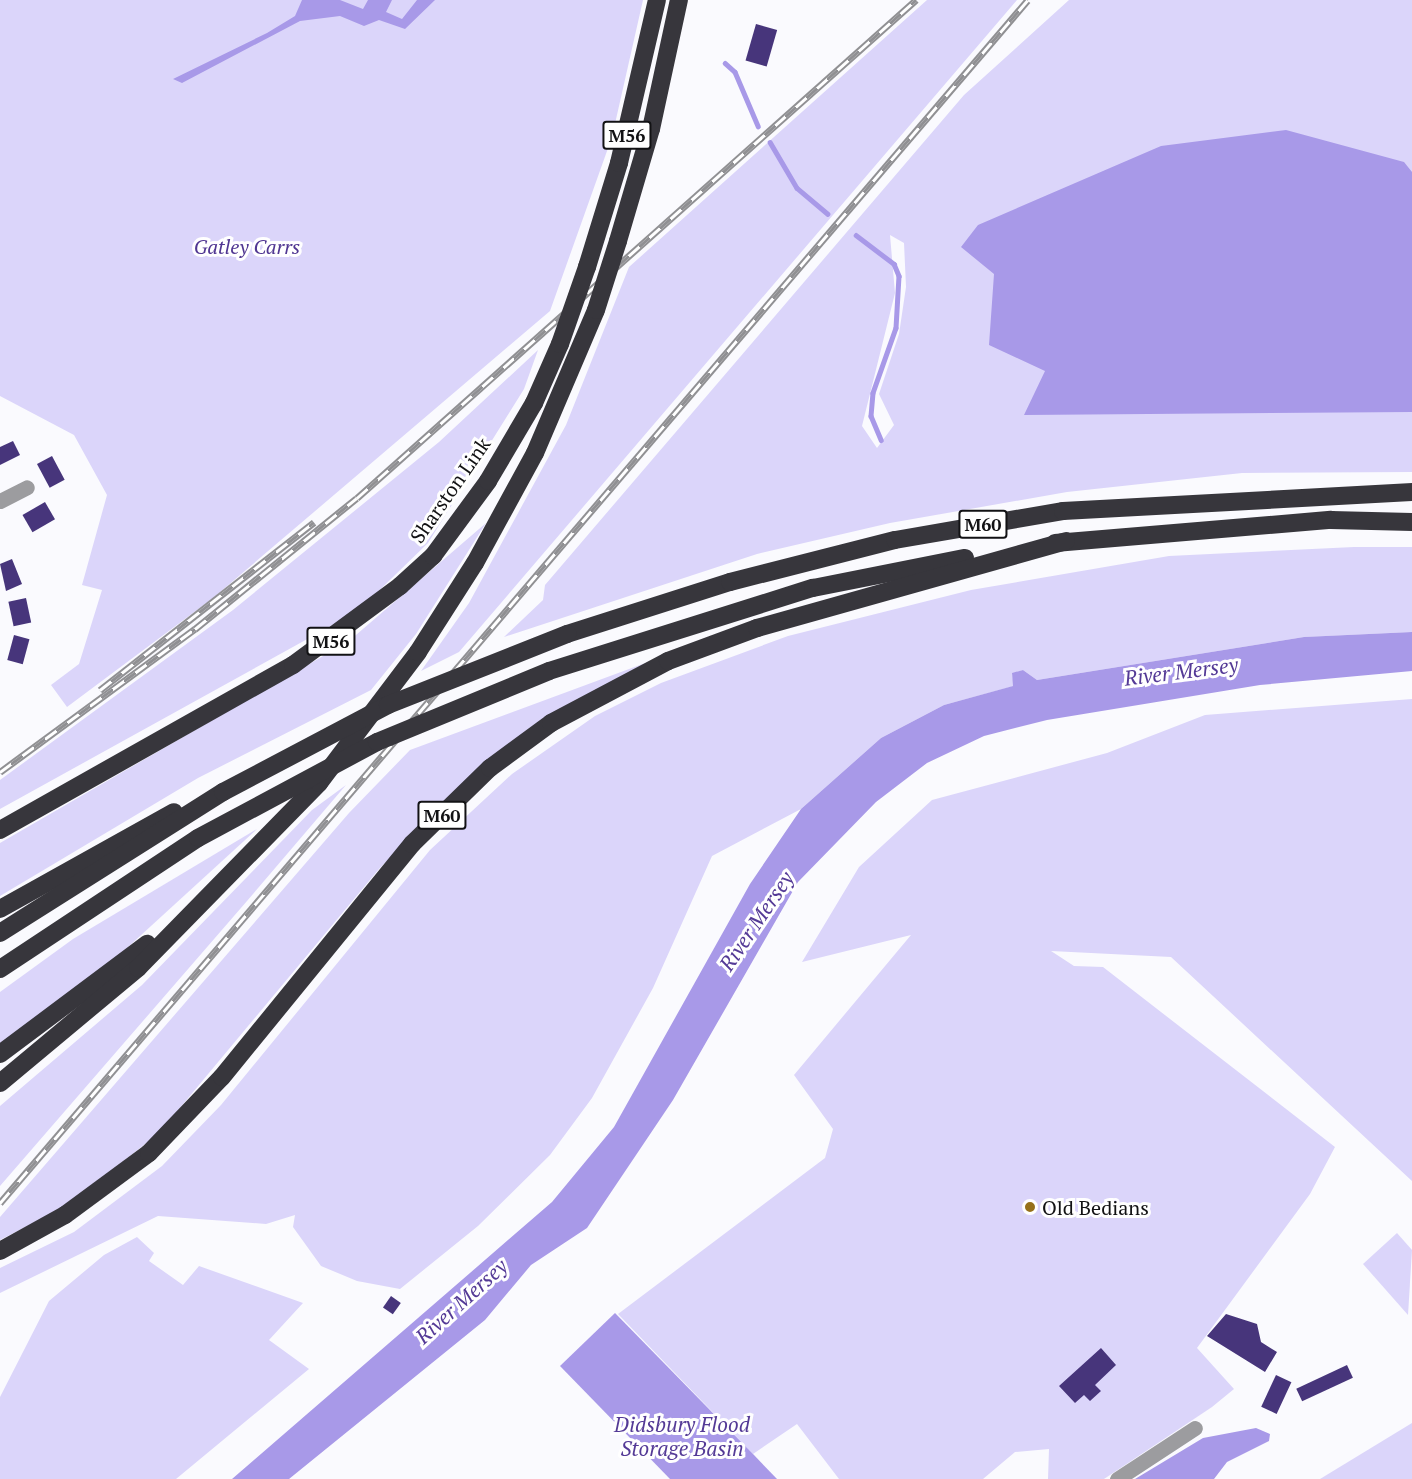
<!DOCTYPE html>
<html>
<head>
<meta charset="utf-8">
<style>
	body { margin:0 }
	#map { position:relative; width:1412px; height:1479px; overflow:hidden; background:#fafafe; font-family:"PT Serif",serif }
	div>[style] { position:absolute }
	.green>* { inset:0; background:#dbd5fa }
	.water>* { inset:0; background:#a899e8 }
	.stream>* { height:4.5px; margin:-2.25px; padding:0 2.25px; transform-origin:2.25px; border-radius:2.25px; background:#a899e8 }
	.building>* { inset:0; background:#47357b; transform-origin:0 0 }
	.minor>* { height:15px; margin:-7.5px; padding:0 7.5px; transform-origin:7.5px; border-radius:7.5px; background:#9c9c9f }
	.highway>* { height:18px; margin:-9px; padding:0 9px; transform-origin:9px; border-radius:9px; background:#37363c }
	.rail>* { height:7px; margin-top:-3.5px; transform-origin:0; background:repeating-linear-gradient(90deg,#fff 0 14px,#909093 0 28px); box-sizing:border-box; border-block:2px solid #909093 }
	.highway-bridge>* { height:18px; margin:-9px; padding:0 9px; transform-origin:9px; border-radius:9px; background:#37363c }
	.dots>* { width:16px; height:16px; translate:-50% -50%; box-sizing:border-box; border:3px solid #fff; border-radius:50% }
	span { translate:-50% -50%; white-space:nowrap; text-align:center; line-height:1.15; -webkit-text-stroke:6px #fff; paint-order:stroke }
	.shield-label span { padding:2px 4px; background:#fff; border:2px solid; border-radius:4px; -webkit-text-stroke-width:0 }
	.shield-label { font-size:18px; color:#121214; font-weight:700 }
	.park-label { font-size:20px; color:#503692; font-style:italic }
	.street-label { font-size:20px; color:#121214 }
	.poi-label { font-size:20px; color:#121214 }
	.left { translate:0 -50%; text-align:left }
	.water-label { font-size:21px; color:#543a96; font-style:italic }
</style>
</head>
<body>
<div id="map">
	<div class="green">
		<i style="clip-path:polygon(0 0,643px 0,612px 137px,550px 311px,213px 598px,67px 707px,51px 685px,79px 664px,102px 590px,82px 585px,107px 495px,74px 435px,0 396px)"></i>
		<i style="clip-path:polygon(927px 0,1017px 0,459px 652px,421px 671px,469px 603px,566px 425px,629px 267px)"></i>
		<i style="clip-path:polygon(evenodd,1069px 0,1412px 0,1412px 472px,1242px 473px,1067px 492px,890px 523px,757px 554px,504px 637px,543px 600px,545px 585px,964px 95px,1069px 0,890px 235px,904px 243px,906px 287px,899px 334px,879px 394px,894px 425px,877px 448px,862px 426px,895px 293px,890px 235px)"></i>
		<i style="clip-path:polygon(538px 350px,524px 389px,428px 543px,358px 611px,0 809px,0 780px,233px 610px,439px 442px)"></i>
		<i style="clip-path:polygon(486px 523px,416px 634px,371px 690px,198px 778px,0 896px,0 843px,349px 641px)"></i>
		<i style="clip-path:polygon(1354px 547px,1412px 547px,1412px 632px,1304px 637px,1037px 680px,1023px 670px,1012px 674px,1014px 686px,944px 705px,881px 738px,801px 809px,712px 856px,653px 988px,592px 1098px,550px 1155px,478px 1226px,400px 1289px,357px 1281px,321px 1266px,293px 1227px,295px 1215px,266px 1224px,158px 1216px,0 1293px,0 1268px,74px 1232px,162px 1166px,221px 1105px,430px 850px,512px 774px,595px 716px,661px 683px,788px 636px,971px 590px,1169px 556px)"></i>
		<i style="clip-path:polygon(648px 662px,534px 725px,475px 771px,379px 869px,159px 1133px,68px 1205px,0 1240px,0 1217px,349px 813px,410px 750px)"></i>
		<i style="clip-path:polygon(1412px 699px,1412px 1181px,1171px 957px,1051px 951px,1074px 966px,1103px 967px,1335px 1147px,1310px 1194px,1197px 1348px,1234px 1389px,1212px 1407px,1104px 1479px,1048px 1479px,1049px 1449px,1015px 1452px,983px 1479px,839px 1479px,797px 1424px,753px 1454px,618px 1314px,825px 1158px,833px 1129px,794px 1075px,911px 935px,802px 962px,859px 867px,932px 800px,1107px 753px,1205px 715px)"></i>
		<i style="clip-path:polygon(346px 785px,247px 901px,0 1186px,0 1106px,142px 985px,312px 810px)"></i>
		<i style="clip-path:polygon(257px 829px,104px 969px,0 1044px,0 992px,73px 939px)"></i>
		<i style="clip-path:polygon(1397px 1233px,1412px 1250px,1408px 1315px,1363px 1264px)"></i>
		<i style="clip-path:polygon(137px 1237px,154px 1253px,149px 1261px,183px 1285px,199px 1266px,303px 1303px,269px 1340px,309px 1369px,176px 1479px,0 1479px,0 1397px,49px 1301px,104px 1255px)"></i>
		<i style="clip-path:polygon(1412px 1423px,1412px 1479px,1320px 1479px)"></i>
	</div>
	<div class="water">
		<i style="clip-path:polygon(302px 0,340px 0,363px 9px,368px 0,392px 0,386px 12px,402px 19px,417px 0,435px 0,405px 29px,379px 20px,364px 26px,340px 16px,300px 21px,182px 83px,173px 79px,267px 33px,295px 16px)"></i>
		<i style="clip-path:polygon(1286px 130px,1404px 162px,1412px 172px,1412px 412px,1024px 415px,1045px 371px,989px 345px,994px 274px,961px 247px,978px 225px,1161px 146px)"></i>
		<i style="clip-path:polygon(1412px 632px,1412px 671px,1260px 685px,1047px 720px,984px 736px,927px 763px,876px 802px,798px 882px,673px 1100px,587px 1228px,531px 1265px,485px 1320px,289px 1479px,232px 1479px,552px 1202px,614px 1127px,750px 884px,801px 809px,881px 738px,944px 705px,1013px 686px,1012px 673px,1023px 670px,1037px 680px,1304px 637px)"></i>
		<i style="clip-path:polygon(615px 1313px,753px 1454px,777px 1479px,670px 1479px,560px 1366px)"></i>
		<i style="clip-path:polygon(1256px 1428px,1270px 1434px,1269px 1441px,1227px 1462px,1214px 1479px,1135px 1479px,1203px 1438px)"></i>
	</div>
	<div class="stream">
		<i style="left:725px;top:63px;width:13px;rotate:42deg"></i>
		<i style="left:735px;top:72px;width:59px;rotate:66.9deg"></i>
		<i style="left:770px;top:142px;width:53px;rotate:59.6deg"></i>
		<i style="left:797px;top:188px;width:40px;rotate:40deg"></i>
		<i style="left:856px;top:235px;width:48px;rotate:37.3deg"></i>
		<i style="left:894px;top:264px;width:13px;rotate:67deg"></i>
		<i style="left:899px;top:276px;width:52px;rotate:93.3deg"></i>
		<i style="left:896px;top:328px;width:69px;rotate:109.5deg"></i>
		<i style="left:873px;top:393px;width:23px;rotate:95deg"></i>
		<i style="left:871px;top:416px;width:26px;rotate:67deg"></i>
	</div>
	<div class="building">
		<i style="left:756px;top:24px;width:22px;height:38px;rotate:16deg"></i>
		<i style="clip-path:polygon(13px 441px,20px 455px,0 465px,0 447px)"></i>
		<i style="left:52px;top:456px;width:27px;height:17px;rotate:62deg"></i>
		<i style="left:45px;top:502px;width:20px;height:26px;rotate:60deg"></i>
		<i style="clip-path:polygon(12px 559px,22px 584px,6px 591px,0 564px)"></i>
		<i style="left:26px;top:598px;width:25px;height:18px;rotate:78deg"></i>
		<i style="left:14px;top:635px;width:16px;height:26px;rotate:15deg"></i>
		<i style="left:391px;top:1296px;width:12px;height:14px;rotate:35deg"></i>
		<i style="clip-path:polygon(1226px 1314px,1257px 1324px,1261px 1342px,1277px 1352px,1265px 1372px,1207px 1336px)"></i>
		<i style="clip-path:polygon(1101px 1348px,1116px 1365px,1095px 1385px,1101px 1391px,1090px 1401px,1084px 1395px,1075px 1403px,1059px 1386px)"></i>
		<i style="left:1347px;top:1365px;width:14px;height:56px;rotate:65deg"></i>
		<i style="left:1276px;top:1375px;width:17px;height:35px;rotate:25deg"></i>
	</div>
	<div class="minor">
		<i style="left:0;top:501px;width:30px;rotate:-27deg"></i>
		<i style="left:1117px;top:1479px;width:93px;rotate:-33.2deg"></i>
	</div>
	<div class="highway">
		<i style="left:618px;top:241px;width:117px;rotate:-73.6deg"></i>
		<i style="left:651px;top:129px;width:132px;rotate:-77.8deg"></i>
		<i style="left:587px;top:267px;width:109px;rotate:-72.9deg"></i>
		<i style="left:619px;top:163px;width:167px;rotate:-76.9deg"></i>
		<i style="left:1055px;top:543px;width:277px;rotate:-4.8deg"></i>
		<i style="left:1331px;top:520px;width:81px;rotate:1.4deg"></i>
		<i style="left:567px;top:634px;width:171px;rotate:-17.7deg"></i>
		<i style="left:730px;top:582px;width:170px;rotate:-14.3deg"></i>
		<i style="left:895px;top:540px;width:170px;rotate:-9.8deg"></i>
		<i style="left:1063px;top:511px;width:350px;rotate:-3.1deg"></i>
		<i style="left:549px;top:671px;width:277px;rotate:-17.5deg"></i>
		<i style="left:813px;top:588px;width:155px;rotate:-11.2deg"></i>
		<i style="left:0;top:830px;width:336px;rotate:-29.4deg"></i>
		<i style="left:293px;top:665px;width:133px;rotate:-36.4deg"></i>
		<i style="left:400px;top:586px;width:45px;rotate:-42.3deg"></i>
		<i style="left:433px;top:556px;width:93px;rotate:-53.7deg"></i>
		<i style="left:488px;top:481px;width:91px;rotate:-59.5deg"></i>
		<i style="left:534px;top:403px;width:64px;rotate:-66.2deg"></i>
		<i style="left:0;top:909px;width:199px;rotate:-29.1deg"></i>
		<i style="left:0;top:933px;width:264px;rotate:-32.3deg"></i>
		<i style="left:0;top:969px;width:237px;rotate:-33.5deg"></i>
		<i style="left:0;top:1054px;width:184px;rotate:-36.8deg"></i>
		<i style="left:0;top:1083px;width:180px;rotate:-39.8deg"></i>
		<i style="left:138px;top:968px;width:259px;rotate:-45.6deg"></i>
		<i style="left:319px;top:783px;width:164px;rotate:-52.9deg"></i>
		<i style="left:418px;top:652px;width:106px;rotate:-57.4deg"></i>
		<i style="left:475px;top:563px;width:125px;rotate:-61.4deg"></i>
		<i style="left:535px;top:453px;width:155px;rotate:-66.9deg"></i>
		<i style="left:0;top:1251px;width:74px;rotate:-29deg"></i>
		<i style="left:65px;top:1215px;width:104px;rotate:-36.4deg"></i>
		<i style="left:149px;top:1153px;width:105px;rotate:-46.2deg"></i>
		<i style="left:222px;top:1077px;width:301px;rotate:-50.8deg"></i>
		<i style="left:412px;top:844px;width:109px;rotate:-44.3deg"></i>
		<i style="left:490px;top:768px;width:76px;rotate:-36.4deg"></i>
		<i style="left:551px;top:723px;width:132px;rotate:-27.9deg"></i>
		<i style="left:668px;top:661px;width:95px;rotate:-20.3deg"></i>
		<i style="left:757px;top:628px;width:321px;rotate:-15.7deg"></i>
	</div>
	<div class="rail">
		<i style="left:100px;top:690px;width:272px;rotate:-38.1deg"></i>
		<i style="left:0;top:772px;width:242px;rotate:-36.3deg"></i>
		<i style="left:195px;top:629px;width:208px;rotate:-39deg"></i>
		<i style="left:357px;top:498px;width:749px;rotate:-41.7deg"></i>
		<i style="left:0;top:1203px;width:1582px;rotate:-49.49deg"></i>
	</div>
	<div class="highway-bridge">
		<i style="left:596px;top:310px;width:72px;rotate:-72.3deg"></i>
		<i style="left:560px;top:344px;width:82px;rotate:-70.7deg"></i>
		<i style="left:223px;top:792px;width:187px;rotate:-27.8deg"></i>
		<i style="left:388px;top:705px;width:193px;rotate:-21.6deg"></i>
		<i style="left:198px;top:838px;width:203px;rotate:-28.2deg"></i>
		<i style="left:377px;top:742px;width:186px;rotate:-22.4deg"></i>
	</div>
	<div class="dots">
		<i style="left:1030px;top:1207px;background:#96701a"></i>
	</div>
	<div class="shield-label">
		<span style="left:627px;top:135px">M56</span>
		<span style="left:983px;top:524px">M60</span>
		<span style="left:331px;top:641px">M56</span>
		<span style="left:442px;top:815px">M60</span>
	</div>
	<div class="park-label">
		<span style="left:247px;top:246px">Gatley Carrs</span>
	</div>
	<div class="street-label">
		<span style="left:450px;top:490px;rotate:-55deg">Sharston Link</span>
	</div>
	<div class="poi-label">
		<span class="left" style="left:1042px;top:1207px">Old Bedians</span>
	</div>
	<div class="water-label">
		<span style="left:1181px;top:671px;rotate:-7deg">River Mersey</span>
		<span style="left:756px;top:921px;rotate:-56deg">River Mersey</span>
		<span style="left:461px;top:1301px;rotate:-42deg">River Mersey</span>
		<span style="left:682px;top:1436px">Didsbury Flood<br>Storage Basin</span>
	</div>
</div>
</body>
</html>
